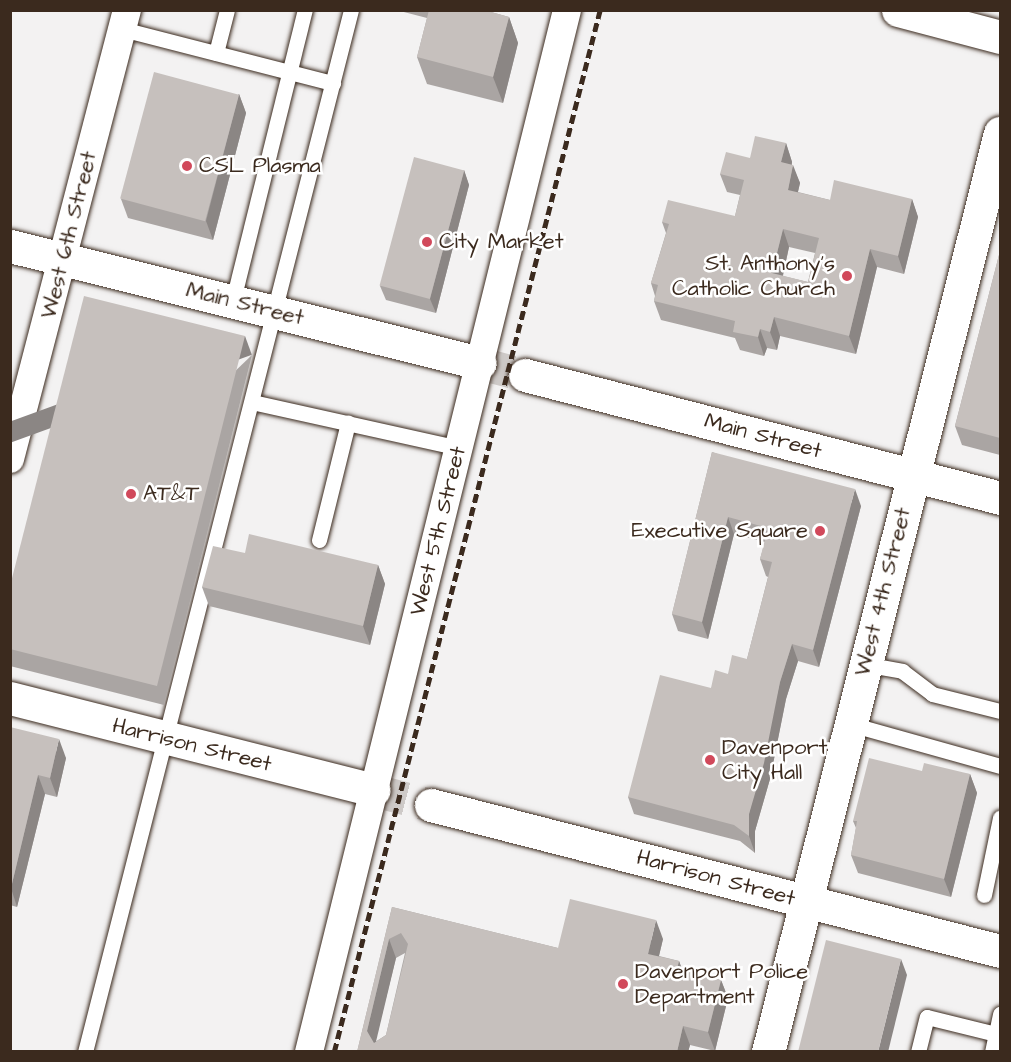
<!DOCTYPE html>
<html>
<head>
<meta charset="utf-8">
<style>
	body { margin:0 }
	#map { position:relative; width:1011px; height:1062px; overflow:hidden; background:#f3f2f2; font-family:"Architects Daughter",sans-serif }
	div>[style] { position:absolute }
	.tertiary-tunnel>* { height:33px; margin-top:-16.5px; transform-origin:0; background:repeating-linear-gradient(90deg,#cecac8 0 33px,transparent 0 49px) }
	.trunk-tunnel>* { height:33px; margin-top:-16.5px; transform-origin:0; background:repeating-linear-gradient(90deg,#cecac8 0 33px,transparent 0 49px) }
	.roads { filter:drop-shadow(0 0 2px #3b2a1e) drop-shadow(0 0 2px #3b2a1e) }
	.service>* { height:15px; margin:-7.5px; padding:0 7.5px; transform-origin:7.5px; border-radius:7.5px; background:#fff }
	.minor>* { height:28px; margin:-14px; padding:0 14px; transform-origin:14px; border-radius:14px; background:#fff }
	.tertiary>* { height:33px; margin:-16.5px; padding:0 16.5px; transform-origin:16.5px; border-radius:16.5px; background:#fff }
	.secondary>* { height:33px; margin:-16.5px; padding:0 16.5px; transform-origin:16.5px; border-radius:16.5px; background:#fff }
	.trunk>* { height:33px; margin:-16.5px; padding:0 16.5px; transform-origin:16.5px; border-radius:16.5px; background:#fff }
	.rail>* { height:4.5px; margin-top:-2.25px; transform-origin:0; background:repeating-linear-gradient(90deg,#3b2a1e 0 9px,transparent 0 13.5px) }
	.wall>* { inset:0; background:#aaa5a3 }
	.shaded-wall>* { inset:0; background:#8b8684; transform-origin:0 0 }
	.building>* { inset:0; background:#c6c0bd; transform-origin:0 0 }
	.dots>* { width:16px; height:16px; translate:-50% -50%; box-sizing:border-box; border:3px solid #fff; border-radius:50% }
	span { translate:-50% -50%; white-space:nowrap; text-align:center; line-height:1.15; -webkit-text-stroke:5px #fff; paint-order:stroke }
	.poi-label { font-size:22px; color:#3b2a1e }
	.left { translate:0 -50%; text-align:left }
	.right { translate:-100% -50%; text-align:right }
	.street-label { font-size:22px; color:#3b2a1e }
	.frame { position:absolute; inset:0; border:12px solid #3b2a1e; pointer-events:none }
</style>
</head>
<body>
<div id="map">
	<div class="tertiary-tunnel">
		<i style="left:480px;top:363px;width:47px;rotate:14.9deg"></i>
	</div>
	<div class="trunk-tunnel">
		<i style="left:374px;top:790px;width:59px;rotate:14.7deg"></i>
	</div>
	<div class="roads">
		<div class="service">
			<i style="left:122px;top:29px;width:218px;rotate:14.4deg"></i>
			<i style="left:216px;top:53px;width:44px;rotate:-75.7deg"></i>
			<i style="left:233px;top:300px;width:299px;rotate:-76.1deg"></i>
			<i style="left:252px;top:402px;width:212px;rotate:12.5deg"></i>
			<i style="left:319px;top:540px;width:121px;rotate:-76.1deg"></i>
			<i style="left:864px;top:664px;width:39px;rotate:10deg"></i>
			<i style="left:902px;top:671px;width:38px;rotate:37deg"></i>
			<i style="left:932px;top:694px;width:70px;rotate:14deg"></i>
			<i style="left:850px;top:724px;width:156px;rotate:15.6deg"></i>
			<i style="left:984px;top:895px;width:79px;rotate:-78.3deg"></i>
			<i style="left:85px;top:1052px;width:1075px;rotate:-75.68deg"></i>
			<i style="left:918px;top:1052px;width:36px;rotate:-76deg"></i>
			<i style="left:927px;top:1017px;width:71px;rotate:13.8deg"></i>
			<i style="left:992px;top:1052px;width:39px;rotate:-78deg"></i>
		</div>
		<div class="minor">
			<i style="left:10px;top:459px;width:464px;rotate:-75.4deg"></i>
			<i style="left:309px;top:1052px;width:1073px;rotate:-76.09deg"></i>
		</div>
		<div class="tertiary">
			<i style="left:10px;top:246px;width:484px;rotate:14deg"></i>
			<i style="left:525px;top:375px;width:491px;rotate:14.5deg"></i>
		</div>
		<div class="secondary">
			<i style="left:768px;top:1052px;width:948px;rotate:-75.83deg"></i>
		</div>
		<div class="trunk">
			<i style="left:898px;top:10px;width:106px;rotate:14.8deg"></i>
			<i style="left:10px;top:698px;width:375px;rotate:14.2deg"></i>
			<i style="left:431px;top:805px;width:587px;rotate:14.39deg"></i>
		</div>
	</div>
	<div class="rail">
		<i style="left:334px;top:1052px;width:1075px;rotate:-75.68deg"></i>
	</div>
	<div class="wall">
		<i style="clip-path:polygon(396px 10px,484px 10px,509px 17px,518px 43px,503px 103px,427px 84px,417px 57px,427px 18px)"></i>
		<i style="clip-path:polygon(239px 94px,246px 113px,213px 240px,128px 218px,121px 199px)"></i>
		<i style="clip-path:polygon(evenodd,786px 143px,792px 162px,792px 165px,800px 183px,798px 192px,830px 200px,912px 199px,918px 217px,904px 274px,877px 267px,856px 354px,780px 336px,777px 350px,767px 348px,764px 356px,740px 350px,735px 338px,661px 320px,654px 301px,655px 296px,651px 283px,666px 233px,662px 222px,735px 216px,740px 195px,727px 192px,720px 174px,750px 158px,786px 143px,789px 247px,815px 253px,808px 282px,783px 276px,789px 247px)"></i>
		<i style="clip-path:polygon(464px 170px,469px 185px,436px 313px,386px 300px,380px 286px)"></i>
		<i style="clip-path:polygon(1000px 251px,1000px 455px,962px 445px,955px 426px)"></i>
		<i style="clip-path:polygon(252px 355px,164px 705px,10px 666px,10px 586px)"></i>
		<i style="clip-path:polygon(712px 452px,861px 506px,819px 667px,798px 661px,786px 699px,770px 779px,755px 831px,755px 853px,740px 841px,634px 814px,628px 797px,711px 688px,728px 674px,747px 659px,768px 577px,766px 576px,760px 559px,765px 542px,734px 534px,708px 639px,678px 631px,672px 614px)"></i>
		<i style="clip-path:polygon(245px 553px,378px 565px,385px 584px,370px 645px,209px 606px,202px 587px)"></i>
		<i style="clip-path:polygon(10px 727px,66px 758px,57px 797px,45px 794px,17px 907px,10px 905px)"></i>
		<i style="clip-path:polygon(922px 771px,970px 774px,977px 793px,951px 897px,858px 873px,851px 855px,856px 828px,853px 821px)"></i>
		<i style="clip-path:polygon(evenodd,392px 907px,558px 948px,663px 939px,659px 956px,679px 961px,682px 970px,721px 980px,728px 998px,715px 1051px,690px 1045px,688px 1052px,357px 1052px,392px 907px,405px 953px,386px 1035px,375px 1042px,396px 958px,405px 953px)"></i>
	</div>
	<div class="shaded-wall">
		<i style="clip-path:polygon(509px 17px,518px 43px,503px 103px,493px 77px)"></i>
		<i style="clip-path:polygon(239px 94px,246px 113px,213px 240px,206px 221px)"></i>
		<i style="clip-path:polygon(786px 143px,792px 162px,788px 180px,781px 162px)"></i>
		<i style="clip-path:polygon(793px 165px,800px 183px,794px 208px,788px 190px)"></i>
		<i style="clip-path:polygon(464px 170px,469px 185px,436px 313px,430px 299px)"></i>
		<i style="clip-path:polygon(912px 199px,918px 217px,904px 274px,898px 256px)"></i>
		<i style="clip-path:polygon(783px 229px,789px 247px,779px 292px,772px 273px)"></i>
		<i style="clip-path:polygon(870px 249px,877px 267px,856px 354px,849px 336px)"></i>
		<i style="clip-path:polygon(774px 317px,780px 336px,777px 350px,770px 332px)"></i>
		<i style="clip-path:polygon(760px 329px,767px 348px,764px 356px,758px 337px)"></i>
		<i style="left:245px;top:336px;width:20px;height:361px;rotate:70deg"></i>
		<i style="clip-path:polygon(855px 489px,861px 506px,819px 667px,813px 650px)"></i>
		<i style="clip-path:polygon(728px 517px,734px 534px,708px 639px,702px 622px)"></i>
		<i style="clip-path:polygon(378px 565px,385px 584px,370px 645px,363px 626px)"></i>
		<i style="clip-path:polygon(792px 644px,798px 661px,786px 699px,770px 779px,755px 831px,755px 853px,749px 836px,749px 814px,780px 682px)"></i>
		<i style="clip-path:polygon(59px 739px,66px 758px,57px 797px,50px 778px)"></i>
		<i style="clip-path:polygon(970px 774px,977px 793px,951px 897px,944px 879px)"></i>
		<i style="clip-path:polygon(38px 775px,45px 794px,17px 907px,11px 888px)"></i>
		<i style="clip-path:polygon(656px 920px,663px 939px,655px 972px,648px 954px)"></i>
		<i style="clip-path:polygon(389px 939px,396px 958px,374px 1050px,367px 1031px)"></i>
		<i style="clip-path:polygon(901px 959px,907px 975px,888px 1052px,878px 1052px)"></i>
		<i style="clip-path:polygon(679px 961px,686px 980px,677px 969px)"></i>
		<i style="clip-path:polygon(721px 980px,728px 998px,715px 1051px,708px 1032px)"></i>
		<i style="clip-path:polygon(683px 1026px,690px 1045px,688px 1052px,677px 1052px)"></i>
	</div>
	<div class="building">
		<i style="clip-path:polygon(429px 10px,484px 10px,509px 17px,493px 77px,417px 57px)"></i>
		<i style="left:154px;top:72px;width:88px;height:131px;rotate:15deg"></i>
		<i style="clip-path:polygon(evenodd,755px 136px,786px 143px,781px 162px,793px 165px,788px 190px,830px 200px,834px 180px,912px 199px,898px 256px,870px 249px,849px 336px,774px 317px,770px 332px,760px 329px,758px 337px,733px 332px,735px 321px,654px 301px,658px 285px,651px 283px,669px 224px,662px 222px,668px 200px,735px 216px,744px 180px,720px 174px,726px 152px,750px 158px,755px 136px,783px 229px,819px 238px,808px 282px,772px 273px,783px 229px)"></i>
		<i style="left:414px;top:157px;width:52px;height:133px;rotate:15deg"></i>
		<i style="clip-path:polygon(1000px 251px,1000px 438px,955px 426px)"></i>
		<i style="clip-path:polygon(84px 296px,245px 336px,157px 686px,10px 649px,10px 586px)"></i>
		<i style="clip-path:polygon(712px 452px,855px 489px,813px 650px,792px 644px,780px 682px,764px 763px,749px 814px,749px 836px,734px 825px,628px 797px,660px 675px,711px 688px,715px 670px,728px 674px,732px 655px,747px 659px,772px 562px,760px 559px,768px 528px,728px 517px,702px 622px,672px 614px)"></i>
		<i style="clip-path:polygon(249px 534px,378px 565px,363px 626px,202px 587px,213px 546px,245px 553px)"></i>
		<i style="clip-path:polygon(10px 727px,59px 739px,50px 778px,38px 775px,11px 888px)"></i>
		<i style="clip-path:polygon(869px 758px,922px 771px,924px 763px,970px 774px,944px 879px,851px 855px,857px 821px,853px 821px)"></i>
		<i style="clip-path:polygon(evenodd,570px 899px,656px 920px,648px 954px,679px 961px,677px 969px,721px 980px,708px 1032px,683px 1026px,677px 1052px,357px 1052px,392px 907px,558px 948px,570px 899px,401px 933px,408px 944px,386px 1035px,374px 1043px,367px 1031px,389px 939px,401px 933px)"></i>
		<i style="clip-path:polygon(826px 940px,901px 959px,878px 1052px,798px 1052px)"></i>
	</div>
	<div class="dots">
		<i style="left:187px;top:166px;background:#d1495b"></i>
		<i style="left:427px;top:242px;background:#d1495b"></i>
		<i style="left:847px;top:276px;background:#d1495b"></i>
		<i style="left:131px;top:494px;background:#d1495b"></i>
		<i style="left:820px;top:531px;background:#d1495b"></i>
		<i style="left:710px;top:760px;background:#d1495b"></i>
		<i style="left:623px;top:984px;background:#d1495b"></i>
	</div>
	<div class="poi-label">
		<span class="left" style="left:199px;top:166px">CSL Plasma</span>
		<span class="left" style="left:439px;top:242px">City Market</span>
		<span class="right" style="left:835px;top:276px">St. Anthony's<br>Catholic Church</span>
		<span class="left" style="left:143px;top:494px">AT&amp;T</span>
		<span class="right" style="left:808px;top:531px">Executive Square</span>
		<span class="left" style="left:722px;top:760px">Davenport<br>City Hall</span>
		<span class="left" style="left:635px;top:984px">Davenport Police<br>Department</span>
	</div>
	<div class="street-label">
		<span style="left:69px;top:235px;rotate:-76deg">West 6th Street</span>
		<span style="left:245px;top:304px;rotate:14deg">Main Street</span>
		<span style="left:763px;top:436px;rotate:15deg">Main Street</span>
		<span style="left:438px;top:531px;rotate:-76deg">West 5th Street</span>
		<span style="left:883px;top:592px;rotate:-76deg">West 4th Street</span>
		<span style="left:192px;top:745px;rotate:14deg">Harrison Street</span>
		<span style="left:716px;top:878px;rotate:15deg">Harrison Street</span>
	</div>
	<div class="frame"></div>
</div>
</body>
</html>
